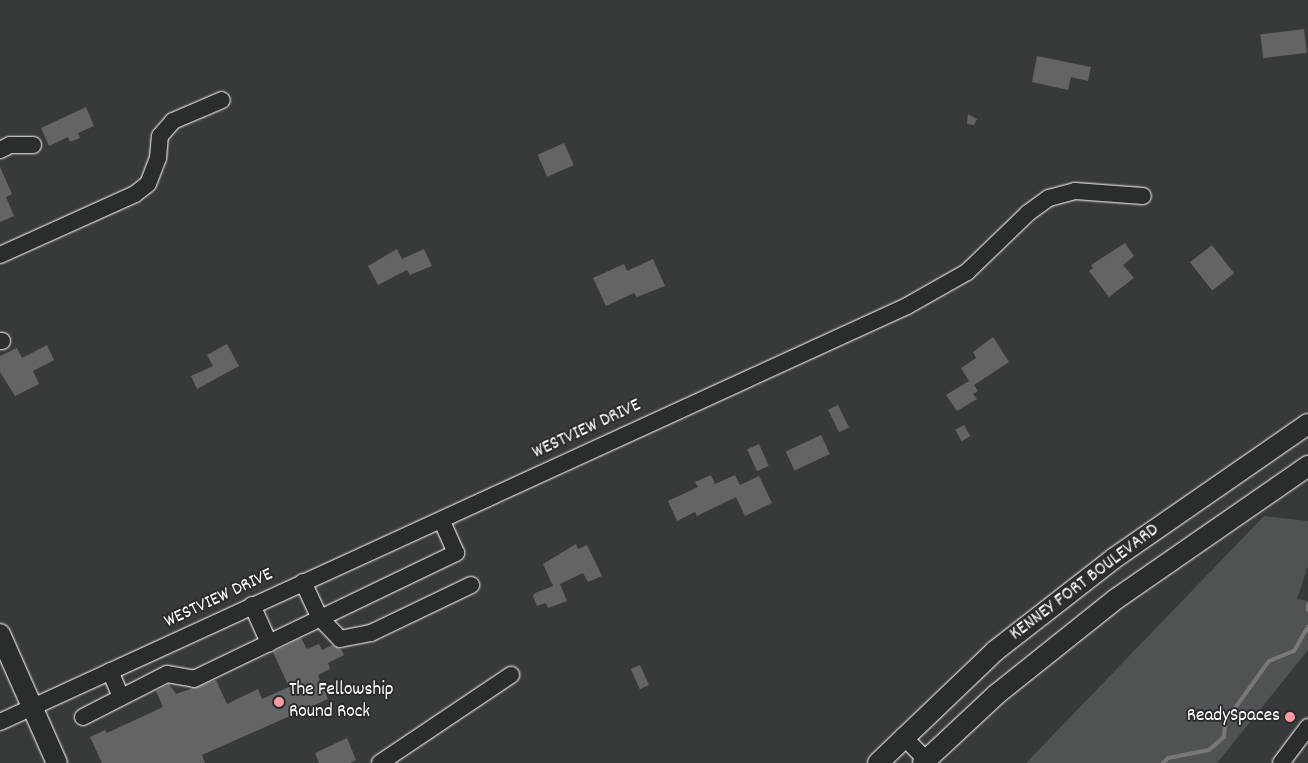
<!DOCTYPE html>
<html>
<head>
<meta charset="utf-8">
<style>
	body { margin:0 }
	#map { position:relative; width:1308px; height:763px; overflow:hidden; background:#373a3b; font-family:Dekko,sans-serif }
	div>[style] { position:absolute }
	.green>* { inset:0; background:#505354 }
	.stream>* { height:4px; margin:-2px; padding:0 2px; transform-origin:2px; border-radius:2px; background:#767879 }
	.building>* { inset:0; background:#636465; transform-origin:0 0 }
	.roads { filter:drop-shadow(0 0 1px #fff) drop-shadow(0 0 1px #fff) }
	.minor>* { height:16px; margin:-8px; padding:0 8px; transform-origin:8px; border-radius:8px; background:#2a2d2e }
	.major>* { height:20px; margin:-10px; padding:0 10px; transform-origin:10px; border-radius:10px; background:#2a2d2e }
	.dots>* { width:14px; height:14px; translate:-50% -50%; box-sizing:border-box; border:2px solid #2a2d2e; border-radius:50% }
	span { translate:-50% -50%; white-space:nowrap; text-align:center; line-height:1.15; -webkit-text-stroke:4px #2a2d2e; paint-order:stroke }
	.street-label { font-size:19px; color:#fff }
	.poi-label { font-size:19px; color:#fff }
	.left { translate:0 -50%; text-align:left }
	.right { translate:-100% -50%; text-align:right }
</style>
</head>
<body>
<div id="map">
	<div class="green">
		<i style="clip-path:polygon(1264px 516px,1308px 521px,1308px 566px,1297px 599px,1308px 601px,1308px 650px,1217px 763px,1026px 763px)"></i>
	</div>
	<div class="stream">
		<i style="left:1308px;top:604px;width:6px;rotate:90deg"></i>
		<i style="left:1163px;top:763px;width:7px;rotate:-45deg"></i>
		<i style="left:1168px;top:758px;width:42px;rotate:-11deg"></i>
		<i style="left:1209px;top:750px;width:20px;rotate:-41deg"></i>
		<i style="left:1224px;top:737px;width:15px;rotate:-86deg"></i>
		<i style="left:1225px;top:722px;width:75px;rotate:-54.2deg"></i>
		<i style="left:1269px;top:661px;width:27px;rotate:-22deg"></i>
		<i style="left:1294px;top:651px;width:28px;rotate:-60deg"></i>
	</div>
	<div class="building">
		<i style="left:1304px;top:29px;width:24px;height:44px;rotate:83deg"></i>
		<i style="clip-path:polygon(1037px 56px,1091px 67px,1088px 81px,1071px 77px,1068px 90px,1032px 82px)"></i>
		<i style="clip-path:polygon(86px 107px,94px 126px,78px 133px,80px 138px,70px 142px,68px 137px,49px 146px,41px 128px)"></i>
		<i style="clip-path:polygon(968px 114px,977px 119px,974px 125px,967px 124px)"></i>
		<i style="left:564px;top:143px;width:24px;height:29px;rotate:66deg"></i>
		<i style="clip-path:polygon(0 167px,12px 194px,6px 197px,14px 216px,0 222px)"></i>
		<i style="clip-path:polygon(1125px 243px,1134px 256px,1123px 265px,1134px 278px,1109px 297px,1089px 271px,1093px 268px,1091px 265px)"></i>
		<i style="left:1212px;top:245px;width:36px;height:28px;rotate:52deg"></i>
		<i style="clip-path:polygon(397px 249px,402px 259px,424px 249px,432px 266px,410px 275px,407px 270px,378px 285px,368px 266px)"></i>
		<i style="clip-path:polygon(653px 259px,665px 286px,637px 297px,634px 293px,606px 306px,593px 278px,624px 264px,627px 271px)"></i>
		<i style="clip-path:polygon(993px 337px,1009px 362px,974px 385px,978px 391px,973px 394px,977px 399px,957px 411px,946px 395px,969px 381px,961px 368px,976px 358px,973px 352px)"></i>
		<i style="clip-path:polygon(227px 344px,239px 366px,197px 389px,191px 376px,213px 366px,207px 355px)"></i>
		<i style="clip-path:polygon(47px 345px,54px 360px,33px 371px,39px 384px,15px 396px,0 372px,0 356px,17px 348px,22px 358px)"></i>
		<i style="left:838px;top:405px;width:25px;height:11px;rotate:64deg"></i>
		<i style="left:964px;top:425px;width:13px;height:10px;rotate:61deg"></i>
		<i style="left:821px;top:435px;width:21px;height:39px;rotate:65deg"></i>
		<i style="left:759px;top:444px;width:24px;height:13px;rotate:66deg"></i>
		<i style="clip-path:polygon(711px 475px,715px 484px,735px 475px,740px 485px,759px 476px,772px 503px,745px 516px,736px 497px,697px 516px,695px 512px,677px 521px,668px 501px,698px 487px,695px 482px)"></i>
		<i style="clip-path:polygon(576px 544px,578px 549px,587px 545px,602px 576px,588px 582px,583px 573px,560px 584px,567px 601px,548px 608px,546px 603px,537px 606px,533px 596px,535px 593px,553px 586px,543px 564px)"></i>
		<i style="clip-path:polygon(301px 638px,307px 649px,319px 644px,322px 650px,332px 645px,341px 649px,344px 655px,328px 663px,330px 669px,318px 675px,328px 699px,202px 755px,205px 763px,102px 763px,90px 737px,105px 730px,107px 733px,163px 707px,156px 691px,169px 684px,176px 694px,216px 680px,227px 704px,258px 689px,262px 699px,289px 687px,273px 652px)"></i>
		<i style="left:640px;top:665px;width:22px;height:10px;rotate:66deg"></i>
		<i style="clip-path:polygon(347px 738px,356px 760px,350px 763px,319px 763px,315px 753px)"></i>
	</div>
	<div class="roads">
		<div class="minor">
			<i style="left:0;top:150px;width:11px;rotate:-27deg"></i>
			<i style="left:10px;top:145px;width:23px"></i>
			<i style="left:0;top:255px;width:148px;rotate:-24.3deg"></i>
			<i style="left:135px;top:194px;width:16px;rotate:-38deg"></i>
			<i style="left:148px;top:184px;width:28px;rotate:-69deg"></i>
			<i style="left:158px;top:158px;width:22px;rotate:-85deg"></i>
			<i style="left:160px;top:136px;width:20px;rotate:-49deg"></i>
			<i style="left:173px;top:121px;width:53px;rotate:-23.2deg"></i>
			<i style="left:0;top:341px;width:2px"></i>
			<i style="left:303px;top:582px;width:40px;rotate:65deg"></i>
			<i style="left:320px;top:618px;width:29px;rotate:46deg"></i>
			<i style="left:340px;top:639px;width:32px;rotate:-11deg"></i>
			<i style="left:371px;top:633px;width:111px;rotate:-25.6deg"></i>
			<i style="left:252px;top:605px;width:42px;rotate:65.9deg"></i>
			<i style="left:110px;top:671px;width:28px;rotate:67deg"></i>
			<i style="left:83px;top:717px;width:94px;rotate:-27.1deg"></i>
			<i style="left:167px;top:674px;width:27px;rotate:10deg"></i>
			<i style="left:194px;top:679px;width:291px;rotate:-25.7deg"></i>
			<i style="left:456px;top:553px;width:35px;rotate:-114deg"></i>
			<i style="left:0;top:722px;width:998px;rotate:-24.64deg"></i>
			<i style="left:907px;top:306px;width:69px;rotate:-29.5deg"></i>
			<i style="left:967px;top:272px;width:85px;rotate:-44deg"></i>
			<i style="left:1028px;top:213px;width:26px;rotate:-36deg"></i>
			<i style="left:1049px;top:198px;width:27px;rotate:-15deg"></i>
			<i style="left:1075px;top:191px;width:68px;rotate:4.2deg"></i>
			<i style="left:903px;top:736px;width:33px;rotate:46deg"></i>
			<i style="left:380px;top:763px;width:158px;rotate:-33.9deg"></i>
			<i style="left:1281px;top:763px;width:45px;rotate:-53.1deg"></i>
		</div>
		<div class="major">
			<i style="left:0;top:634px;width:141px;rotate:66.2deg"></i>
			<i style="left:878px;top:763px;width:162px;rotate:-43.7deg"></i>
			<i style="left:995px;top:651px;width:150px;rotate:-37.9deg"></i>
			<i style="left:1113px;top:559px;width:237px;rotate:-34.7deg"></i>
			<i style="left:923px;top:763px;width:101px;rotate:-43deg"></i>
			<i style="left:997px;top:694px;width:152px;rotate:-38.6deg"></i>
			<i style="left:1116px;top:599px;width:234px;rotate:-34.7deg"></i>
		</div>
	</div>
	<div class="dots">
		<i style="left:279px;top:702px;background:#ff9aa2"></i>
		<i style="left:1290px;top:717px;background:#ff9aa2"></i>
	</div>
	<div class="street-label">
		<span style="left:587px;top:430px;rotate:-25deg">WESTVIEW DRIVE</span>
		<span style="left:1085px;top:583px;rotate:-37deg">KENNEY FORT BOULEVARD</span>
		<span style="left:219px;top:599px;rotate:-25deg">WESTVIEW DRIVE</span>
	</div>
	<div class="poi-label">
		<span class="left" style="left:289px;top:702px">The Fellowship<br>Round Rock</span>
		<span class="right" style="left:1280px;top:717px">ReadySpaces</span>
	</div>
</div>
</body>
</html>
